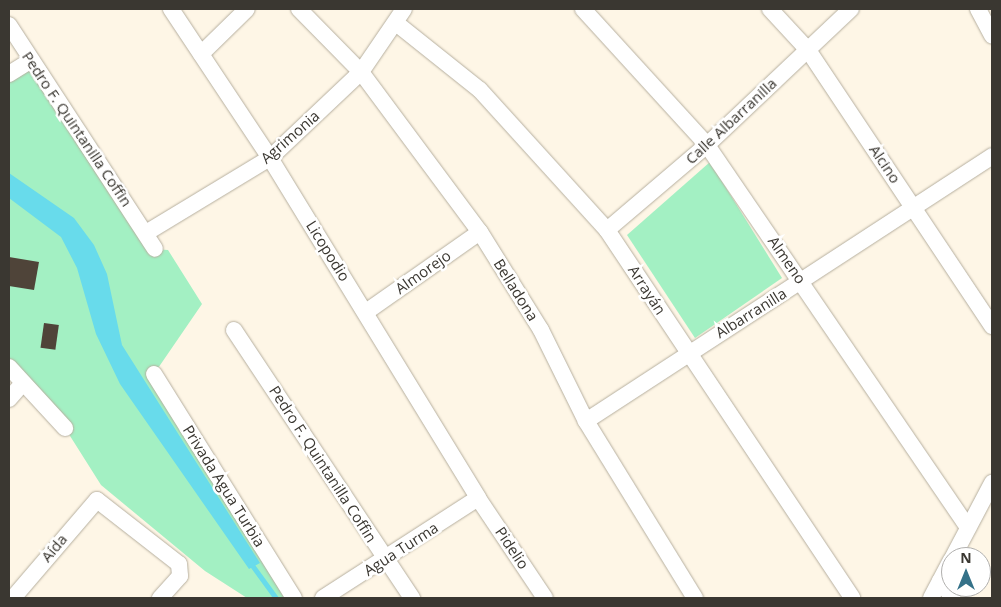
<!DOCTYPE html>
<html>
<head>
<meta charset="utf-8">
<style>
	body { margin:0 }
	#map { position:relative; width:1001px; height:607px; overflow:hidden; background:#fef6e6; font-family:"Open Sans",sans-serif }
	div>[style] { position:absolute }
	.green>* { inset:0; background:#a3f0c3 }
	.water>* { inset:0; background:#68dbeb }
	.stream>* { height:5px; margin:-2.5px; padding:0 2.5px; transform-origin:2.5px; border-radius:2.5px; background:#68dbeb }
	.building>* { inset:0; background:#4f4439; transform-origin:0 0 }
	.roads { filter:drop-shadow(0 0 1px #b6af9f) drop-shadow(0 0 1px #b6af9f) }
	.street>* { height:16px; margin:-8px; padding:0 8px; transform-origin:8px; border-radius:8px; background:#fff }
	span { translate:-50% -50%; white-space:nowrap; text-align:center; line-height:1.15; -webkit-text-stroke:5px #fff; paint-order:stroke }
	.street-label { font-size:15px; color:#3a3731 }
	.frame { position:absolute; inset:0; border:10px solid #3a3731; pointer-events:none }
	.north { position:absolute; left:941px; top:547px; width:50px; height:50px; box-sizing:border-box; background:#fff; border:1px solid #b0afad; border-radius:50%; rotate:0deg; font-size:14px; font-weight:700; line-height:20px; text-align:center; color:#3a3731 }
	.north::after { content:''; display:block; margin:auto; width:18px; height:22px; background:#357289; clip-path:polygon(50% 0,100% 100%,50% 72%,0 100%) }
</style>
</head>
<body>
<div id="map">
	<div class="green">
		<i style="clip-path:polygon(31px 60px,154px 249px,168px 250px,202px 304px,154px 374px,294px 598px,247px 598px,205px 571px,101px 485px,65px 428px,9px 367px,9px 74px)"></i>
		<i style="clip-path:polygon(710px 162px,782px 278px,695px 338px,627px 235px)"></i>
	</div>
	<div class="water">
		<i style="clip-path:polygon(9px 173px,74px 218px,94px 245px,107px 274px,122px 345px,260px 563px,249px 569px,120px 384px,96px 334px,77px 268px,61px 237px,9px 198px)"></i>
	</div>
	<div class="stream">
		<i style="left:249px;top:561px;width:46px;rotate:53.9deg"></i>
	</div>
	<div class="building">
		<i style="clip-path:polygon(9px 257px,39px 262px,34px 290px,9px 286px)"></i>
		<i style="left:44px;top:323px;width:15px;height:25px;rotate:8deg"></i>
	</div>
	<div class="roads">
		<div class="street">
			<i style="left:171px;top:9px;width:179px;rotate:56.4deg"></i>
			<i style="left:270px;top:158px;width:399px;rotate:58.5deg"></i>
			<i style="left:478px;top:498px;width:120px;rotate:56.2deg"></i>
			<i style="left:299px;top:9px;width:88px;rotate:45.5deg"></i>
			<i style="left:361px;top:72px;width:199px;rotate:53.4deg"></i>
			<i style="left:480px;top:232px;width:115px;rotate:58.1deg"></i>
			<i style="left:541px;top:330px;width:102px;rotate:63.7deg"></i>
			<i style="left:586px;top:421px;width:208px;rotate:58.4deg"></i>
			<i style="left:583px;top:9px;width:184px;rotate:47.6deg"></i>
			<i style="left:707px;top:145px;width:463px;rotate:55.7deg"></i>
			<i style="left:770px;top:9px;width:56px;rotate:47.2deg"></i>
			<i style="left:808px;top:50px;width:332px;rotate:56.3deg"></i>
			<i style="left:978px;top:9px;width:30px;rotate:62deg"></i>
			<i style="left:396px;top:23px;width:107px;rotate:38.6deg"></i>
			<i style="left:480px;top:90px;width:189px;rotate:47.8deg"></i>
			<i style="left:607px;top:230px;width:442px;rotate:56.3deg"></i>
			<i style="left:9px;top:25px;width:267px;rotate:56.9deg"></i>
			<i style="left:201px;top:54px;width:64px;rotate:-44.4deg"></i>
			<i style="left:9px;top:74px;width:26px;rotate:-32deg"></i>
			<i style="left:607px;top:230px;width:131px;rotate:-40.4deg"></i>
			<i style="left:707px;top:145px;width:198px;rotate:-43.4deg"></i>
			<i style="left:146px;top:233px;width:145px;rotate:-31.2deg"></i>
			<i style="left:270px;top:158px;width:125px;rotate:-43.4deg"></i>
			<i style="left:361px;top:72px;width:76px;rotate:-55.7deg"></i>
			<i style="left:366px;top:312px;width:139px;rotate:-35.1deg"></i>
			<i style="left:234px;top:330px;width:322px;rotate:56.4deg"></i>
			<i style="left:9px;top:367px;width:83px;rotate:47.4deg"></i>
			<i style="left:154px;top:374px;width:264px;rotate:58deg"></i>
			<i style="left:9px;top:399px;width:21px;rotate:-49deg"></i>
			<i style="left:586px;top:421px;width:485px;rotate:-33.1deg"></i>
			<i style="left:953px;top:557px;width:84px;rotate:-62.2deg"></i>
			<i style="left:940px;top:581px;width:21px;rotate:53deg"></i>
			<i style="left:13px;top:598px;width:129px;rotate:-49.4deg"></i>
			<i style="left:97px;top:500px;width:104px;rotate:38deg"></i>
			<i style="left:179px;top:564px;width:12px;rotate:85deg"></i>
			<i style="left:180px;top:576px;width:30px;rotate:132deg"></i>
			<i style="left:323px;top:598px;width:184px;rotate:-32.8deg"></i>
			<i style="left:931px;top:598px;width:43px;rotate:-62.2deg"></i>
		</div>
	</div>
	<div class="street-label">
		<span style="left:731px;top:121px;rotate:-43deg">Calle Albarranilla</span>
		<span style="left:77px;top:129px;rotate:56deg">Pedro F. Quintanilla Coffin</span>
		<span style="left:290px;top:137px;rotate:-41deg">Agrimonia</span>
		<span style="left:885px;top:164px;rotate:56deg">Alcino</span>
		<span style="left:328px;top:251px;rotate:58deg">Licopodio</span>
		<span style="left:787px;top:260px;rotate:55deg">Almeno</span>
		<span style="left:423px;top:272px;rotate:-35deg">Almorejo</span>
		<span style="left:516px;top:290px;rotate:58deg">Belladona</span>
		<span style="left:647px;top:290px;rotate:57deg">Arrayán</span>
		<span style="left:751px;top:313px;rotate:-32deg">Albarranilla</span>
		<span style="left:323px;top:464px;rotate:57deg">Pedro F. Quintanilla Coffin</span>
		<span style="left:224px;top:486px;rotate:58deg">Privada Agua Turbia</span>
		<span style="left:54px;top:548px;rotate:-50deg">Aída</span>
		<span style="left:512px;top:548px;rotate:56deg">Pidelio</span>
		<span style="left:401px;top:549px;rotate:-33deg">Agua Turma</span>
	</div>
	<div class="frame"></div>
	<div class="north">N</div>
</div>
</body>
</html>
